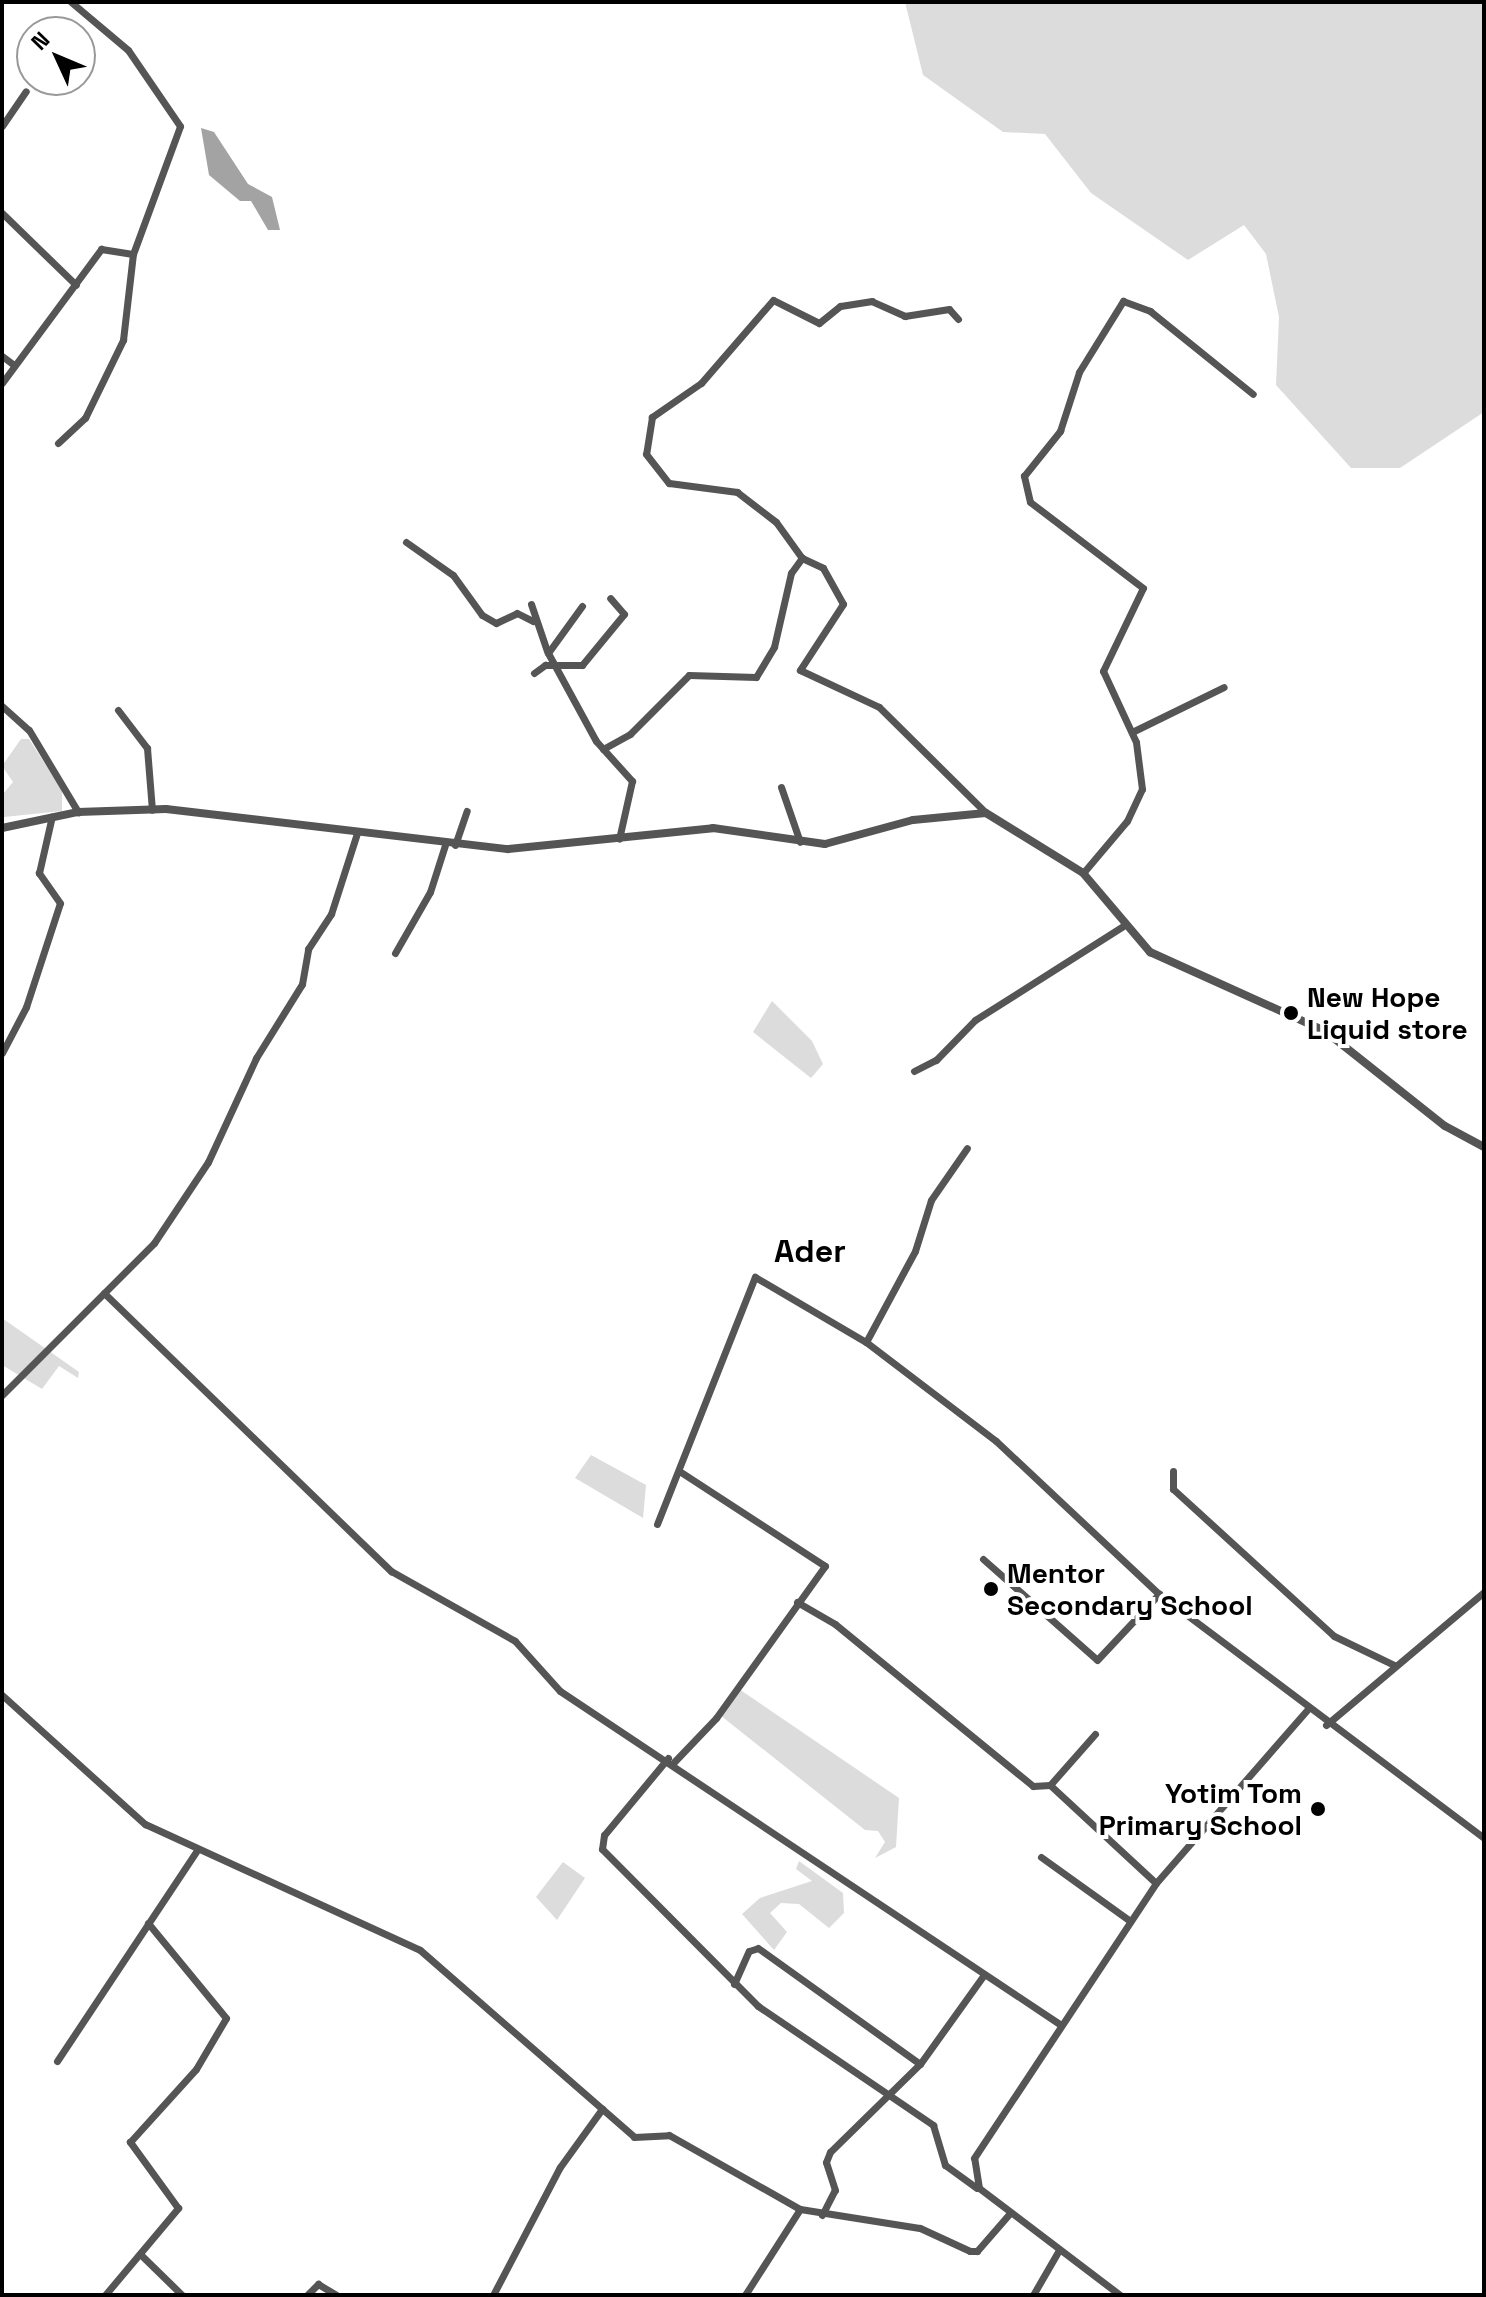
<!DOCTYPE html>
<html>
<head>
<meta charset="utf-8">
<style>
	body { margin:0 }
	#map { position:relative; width:1486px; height:2297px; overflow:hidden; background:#fff; font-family:"Space Grotesk",sans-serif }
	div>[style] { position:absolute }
	.green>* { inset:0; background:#dcdcdc }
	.water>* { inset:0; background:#a3a3a3 }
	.minor>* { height:7px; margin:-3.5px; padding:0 3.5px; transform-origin:3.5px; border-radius:3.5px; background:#555 }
	.tertiary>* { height:8px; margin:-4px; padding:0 4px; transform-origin:4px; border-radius:4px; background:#555 }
	.dots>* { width:22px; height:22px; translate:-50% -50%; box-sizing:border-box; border:4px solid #fff; border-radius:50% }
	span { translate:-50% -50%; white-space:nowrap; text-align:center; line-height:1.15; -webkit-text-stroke:8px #fff; paint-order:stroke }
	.poi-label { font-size:28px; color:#000; font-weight:700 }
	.left { translate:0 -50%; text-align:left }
	.right { translate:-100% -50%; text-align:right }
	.quarter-label { font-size:32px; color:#000; font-weight:700 }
	.frame { position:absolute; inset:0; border:4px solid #000; pointer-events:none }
	.north { position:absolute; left:16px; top:16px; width:80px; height:80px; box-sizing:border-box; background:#fff; border:2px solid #999; border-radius:50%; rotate:314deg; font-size:22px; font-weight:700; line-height:32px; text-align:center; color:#000 }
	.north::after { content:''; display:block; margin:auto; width:28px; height:36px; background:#000; clip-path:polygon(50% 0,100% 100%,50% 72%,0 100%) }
</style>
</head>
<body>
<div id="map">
	<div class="green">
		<i style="clip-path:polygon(905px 2px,1484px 2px,1484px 412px,1400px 468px,1351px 468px,1276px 385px,1279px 317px,1266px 254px,1244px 225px,1188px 260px,1091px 193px,1045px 134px,1003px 132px,923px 75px)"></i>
		<i style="clip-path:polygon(21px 739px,29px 739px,62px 790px,62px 811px,4px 817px,3px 794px,13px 782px,2px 766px)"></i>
		<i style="clip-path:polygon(772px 1001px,812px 1041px,823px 1064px,811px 1078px,753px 1032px)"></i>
		<i style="clip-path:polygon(2px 1318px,79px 1372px,78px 1378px,59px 1366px,42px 1389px,2px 1365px)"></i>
		<i style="clip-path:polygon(591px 1455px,646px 1485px,643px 1518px,575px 1478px)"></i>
		<i style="clip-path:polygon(739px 1689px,899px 1798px,896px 1847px,875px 1858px,885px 1842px,878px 1831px,865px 1830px,720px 1715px)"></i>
		<i style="clip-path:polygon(799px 1861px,843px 1893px,844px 1913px,829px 1928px,799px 1904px,781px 1903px,770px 1913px,787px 1932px,774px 1950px,742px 1914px,760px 1898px,812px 1881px,796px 1869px)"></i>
		<i style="clip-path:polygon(563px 1862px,585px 1878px,557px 1920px,536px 1897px)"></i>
	</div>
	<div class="water">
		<i style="clip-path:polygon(201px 128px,214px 132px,248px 184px,272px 197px,280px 230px,268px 230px,251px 201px,240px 201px,209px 175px)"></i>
	</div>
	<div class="minor">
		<i style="left:2px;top:126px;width:42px;rotate:-55.6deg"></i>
		<i style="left:2px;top:213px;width:103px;rotate:44.2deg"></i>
		<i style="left:958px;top:319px;width:13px;rotate:-132deg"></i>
		<i style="left:949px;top:309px;width:45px;rotate:171deg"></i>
		<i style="left:905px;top:316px;width:36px;rotate:-156deg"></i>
		<i style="left:872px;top:301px;width:32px;rotate:171deg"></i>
		<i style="left:840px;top:306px;width:27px;rotate:141deg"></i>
		<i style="left:819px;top:323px;width:51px;rotate:-153.4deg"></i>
		<i style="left:773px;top:300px;width:110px;rotate:130.9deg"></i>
		<i style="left:701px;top:383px;width:60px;rotate:145.2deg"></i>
		<i style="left:652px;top:417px;width:37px;rotate:99deg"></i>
		<i style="left:646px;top:454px;width:37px;rotate:52deg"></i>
		<i style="left:669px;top:483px;width:69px;rotate:7.5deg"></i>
		<i style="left:737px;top:492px;width:49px;rotate:37.6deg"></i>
		<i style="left:776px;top:522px;width:44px;rotate:54.2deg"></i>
		<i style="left:802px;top:558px;width:23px;rotate:25deg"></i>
		<i style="left:823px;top:568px;width:41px;rotate:60.9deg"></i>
		<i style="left:843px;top:604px;width:79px;rotate:123.1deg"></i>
		<i style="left:800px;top:670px;width:87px;rotate:25.1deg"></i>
		<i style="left:879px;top:707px;width:151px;rotate:44.7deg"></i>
		<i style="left:2px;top:356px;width:15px;rotate:37deg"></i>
		<i style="left:2px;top:383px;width:167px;rotate:-53.5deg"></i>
		<i style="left:101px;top:249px;width:32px;rotate:9deg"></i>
		<i style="left:58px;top:443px;width:37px;rotate:-43deg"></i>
		<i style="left:85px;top:418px;width:87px;rotate:-64deg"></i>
		<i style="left:123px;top:340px;width:87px;rotate:-83.4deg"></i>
		<i style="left:133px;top:254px;width:136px;rotate:-69.8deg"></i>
		<i style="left:180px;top:126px;width:92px;rotate:-124.4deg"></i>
		<i style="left:128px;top:50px;width:75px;rotate:-139.9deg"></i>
		<i style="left:406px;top:542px;width:57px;rotate:35.1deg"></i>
		<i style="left:453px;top:575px;width:49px;rotate:54.1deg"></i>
		<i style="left:482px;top:615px;width:16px;rotate:30deg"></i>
		<i style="left:496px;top:623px;width:23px;rotate:-25deg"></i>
		<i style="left:517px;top:613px;width:18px;rotate:27deg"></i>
		<i style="left:531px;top:604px;width:50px;rotate:71.2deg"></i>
		<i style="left:582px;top:606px;width:58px;rotate:125.9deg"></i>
		<i style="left:548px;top:653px;width:100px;rotate:61.4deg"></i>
		<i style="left:596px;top:741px;width:54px;rotate:48deg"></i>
		<i style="left:632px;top:781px;width:59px;rotate:102.6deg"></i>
		<i style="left:534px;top:673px;width:14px;rotate:-36deg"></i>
		<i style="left:545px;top:665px;width:37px"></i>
		<i style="left:582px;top:665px;width:66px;rotate:-50.5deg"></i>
		<i style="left:624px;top:614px;width:21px;rotate:-131deg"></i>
		<i style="left:2px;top:706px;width:36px;rotate:42deg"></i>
		<i style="left:29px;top:730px;width:96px;rotate:59.1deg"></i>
		<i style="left:118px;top:710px;width:48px;rotate:52.7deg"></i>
		<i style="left:147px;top:748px;width:62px;rotate:85.4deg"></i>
		<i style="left:1132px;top:732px;width:102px;rotate:-26.1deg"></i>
		<i style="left:603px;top:749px;width:31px;rotate:-29deg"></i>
		<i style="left:630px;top:734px;width:83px;rotate:-45deg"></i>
		<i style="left:689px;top:675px;width:67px;rotate:1.7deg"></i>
		<i style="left:756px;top:677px;width:35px;rotate:-59deg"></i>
		<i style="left:774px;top:647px;width:76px;rotate:-77.1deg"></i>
		<i style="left:791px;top:573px;width:19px;rotate:-54deg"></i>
		<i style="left:781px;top:787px;width:58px;rotate:70.9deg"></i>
		<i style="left:455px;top:845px;width:36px;rotate:-71deg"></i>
		<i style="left:1083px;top:873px;width:68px;rotate:-49.8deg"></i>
		<i style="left:1127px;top:821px;width:35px;rotate:-65deg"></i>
		<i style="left:1142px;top:789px;width:47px;rotate:-97.3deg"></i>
		<i style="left:1136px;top:742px;width:78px;rotate:-114.9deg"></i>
		<i style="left:1103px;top:671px;width:92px;rotate:-64.3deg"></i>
		<i style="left:1143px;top:588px;width:142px;rotate:-142.7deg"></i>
		<i style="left:1030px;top:502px;width:27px;rotate:-103deg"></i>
		<i style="left:1024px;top:476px;width:58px;rotate:-51.3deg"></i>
		<i style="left:1060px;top:431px;width:62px;rotate:-72.1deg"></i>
		<i style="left:1079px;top:372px;width:84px;rotate:-58.2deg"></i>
		<i style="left:1123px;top:301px;width:29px;rotate:20deg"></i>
		<i style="left:1150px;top:311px;width:132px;rotate:38.9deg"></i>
		<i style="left:395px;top:953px;width:70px;rotate:-60.2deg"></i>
		<i style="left:430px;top:892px;width:49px;rotate:-72.3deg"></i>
		<i style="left:2px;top:1053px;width:52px;rotate:-62.4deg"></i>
		<i style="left:26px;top:1007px;width:109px;rotate:-71.9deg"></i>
		<i style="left:60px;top:903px;width:37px;rotate:-125deg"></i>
		<i style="left:39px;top:873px;width:58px;rotate:-77.2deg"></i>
		<i style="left:914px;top:1071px;width:25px;rotate:-27deg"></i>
		<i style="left:936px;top:1060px;width:56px;rotate:-45.7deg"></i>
		<i style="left:975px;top:1020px;width:175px;rotate:-32.4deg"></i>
		<i style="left:104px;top:1293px;width:400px;rotate:44.1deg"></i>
		<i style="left:391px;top:1571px;width:142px;rotate:29.4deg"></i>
		<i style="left:515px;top:1641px;width:67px;rotate:48deg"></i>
		<i style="left:560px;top:1691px;width:599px;rotate:33.69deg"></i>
		<i style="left:866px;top:1342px;width:103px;rotate:-61.7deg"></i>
		<i style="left:915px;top:1251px;width:53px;rotate:-72.6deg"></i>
		<i style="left:931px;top:1200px;width:63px;rotate:-55.3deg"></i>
		<i style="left:2px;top:1395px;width:215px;rotate:-45deg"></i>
		<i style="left:154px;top:1243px;width:97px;rotate:-56.3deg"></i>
		<i style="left:208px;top:1162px;width:115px;rotate:-65.2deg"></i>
		<i style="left:256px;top:1058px;width:87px;rotate:-58.1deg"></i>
		<i style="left:302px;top:984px;width:36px;rotate:-80deg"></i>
		<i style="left:308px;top:949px;width:42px;rotate:-56.7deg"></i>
		<i style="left:331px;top:914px;width:85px;rotate:-72.2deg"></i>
		<i style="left:1173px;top:1471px;width:18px;rotate:90deg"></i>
		<i style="left:1173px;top:1489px;width:218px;rotate:42.4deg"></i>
		<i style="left:1334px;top:1636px;width:67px;rotate:25.8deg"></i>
		<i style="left:657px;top:1524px;width:266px;rotate:-68.4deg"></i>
		<i style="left:755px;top:1277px;width:129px;rotate:30.4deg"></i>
		<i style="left:866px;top:1342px;width:163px;rotate:37.3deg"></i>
		<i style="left:996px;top:1441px;width:224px;rotate:43.2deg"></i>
		<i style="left:1159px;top:1594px;width:406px;rotate:36.9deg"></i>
		<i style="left:983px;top:1559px;width:152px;rotate:41.5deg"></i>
		<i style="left:1097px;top:1660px;width:91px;rotate:-46.8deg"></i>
		<i style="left:797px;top:1602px;width:44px;rotate:30.1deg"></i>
		<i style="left:835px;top:1624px;width:256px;rotate:39.3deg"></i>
		<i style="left:1033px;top:1786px;width:17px;rotate:-3deg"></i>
		<i style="left:1050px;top:1785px;width:68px;rotate:-48.6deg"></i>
		<i style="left:2px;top:1695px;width:193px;rotate:42.1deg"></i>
		<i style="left:145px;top:1824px;width:302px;rotate:24.6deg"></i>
		<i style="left:420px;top:1950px;width:284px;rotate:41.1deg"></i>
		<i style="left:634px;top:2137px;width:35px;rotate:-3deg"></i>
		<i style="left:669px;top:2135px;width:150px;rotate:29.5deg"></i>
		<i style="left:800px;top:2209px;width:121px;rotate:9deg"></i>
		<i style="left:920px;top:2228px;width:55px;rotate:24.7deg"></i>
		<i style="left:970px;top:2251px;width:7px"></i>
		<i style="left:977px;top:2251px;width:50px;rotate:-49deg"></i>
		<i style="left:1326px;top:1725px;width:207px;rotate:-40.1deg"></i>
		<i style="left:668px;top:1758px;width:100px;rotate:129.7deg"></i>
		<i style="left:604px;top:1835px;width:14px;rotate:98deg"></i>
		<i style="left:602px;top:1849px;width:221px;rotate:45.2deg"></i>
		<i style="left:758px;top:2006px;width:212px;rotate:34.2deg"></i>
		<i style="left:933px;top:2125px;width:42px;rotate:73.3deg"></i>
		<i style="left:945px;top:2165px;width:39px;rotate:36deg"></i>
		<i style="left:674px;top:1762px;width:61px;rotate:-46.3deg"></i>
		<i style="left:716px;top:1718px;width:187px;rotate:-54.4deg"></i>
		<i style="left:825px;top:1566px;width:172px;rotate:-146.9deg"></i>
		<i style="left:1050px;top:1785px;width:144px;rotate:42.8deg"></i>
		<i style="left:1041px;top:1857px;width:110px;rotate:35.7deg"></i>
		<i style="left:734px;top:1984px;width:36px;rotate:-66deg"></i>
		<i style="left:749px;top:1951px;width:9px;rotate:-18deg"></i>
		<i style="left:758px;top:1948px;width:199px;rotate:35.6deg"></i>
		<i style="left:57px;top:2061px;width:251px;rotate:-56.4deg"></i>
		<i style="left:822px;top:2215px;width:28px;rotate:-63deg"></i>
		<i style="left:835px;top:2190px;width:29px;rotate:-108deg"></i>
		<i style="left:826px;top:2162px;width:11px;rotate:-68deg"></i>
		<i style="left:830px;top:2152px;width:126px;rotate:-44.4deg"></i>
		<i style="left:920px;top:2064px;width:108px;rotate:-54.4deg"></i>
		<i style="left:140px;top:2254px;width:59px;rotate:44.3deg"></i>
		<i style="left:105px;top:2295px;width:114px;rotate:-50deg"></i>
		<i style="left:178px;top:2208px;width:82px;rotate:-126deg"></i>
		<i style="left:130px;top:2142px;width:98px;rotate:-47.9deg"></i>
		<i style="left:196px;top:2069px;width:59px;rotate:-59.5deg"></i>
		<i style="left:226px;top:2018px;width:123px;rotate:-129.4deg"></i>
		<i style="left:307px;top:2295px;width:16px;rotate:-45deg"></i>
		<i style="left:318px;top:2284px;width:21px;rotate:31deg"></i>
		<i style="left:493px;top:2295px;width:144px;rotate:-62.4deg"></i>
		<i style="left:560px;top:2167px;width:72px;rotate:-54.1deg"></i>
		<i style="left:745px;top:2295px;width:102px;rotate:-57.4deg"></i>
		<i style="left:1033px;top:2295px;width:52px;rotate:-60deg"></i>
		<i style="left:1120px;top:2295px;width:177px;rotate:-142.8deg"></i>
		<i style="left:979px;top:2188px;width:30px;rotate:-99deg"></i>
		<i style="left:974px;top:2158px;width:330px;rotate:-56.5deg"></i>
		<i style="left:1156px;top:1883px;width:230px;rotate:-48.9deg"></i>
	</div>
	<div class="tertiary">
		<i style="left:2px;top:828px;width:78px;rotate:-11.9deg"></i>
		<i style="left:78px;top:812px;width:88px;rotate:-2deg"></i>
		<i style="left:166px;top:809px;width:344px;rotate:6.7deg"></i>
		<i style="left:508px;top:849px;width:206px;rotate:-5.8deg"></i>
		<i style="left:713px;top:828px;width:113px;rotate:8.1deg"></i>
		<i style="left:825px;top:844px;width:91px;rotate:-15.3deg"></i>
		<i style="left:913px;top:820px;width:73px;rotate:-5.5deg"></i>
		<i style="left:986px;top:813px;width:114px;rotate:31.7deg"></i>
		<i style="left:1083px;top:873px;width:104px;rotate:49.7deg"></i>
		<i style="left:1150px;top:952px;width:192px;rotate:24.3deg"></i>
		<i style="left:1325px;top:1031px;width:153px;rotate:38.4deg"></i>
		<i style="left:1445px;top:1126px;width:44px;rotate:28.3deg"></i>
	</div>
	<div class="dots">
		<i style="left:1291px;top:1013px;background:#000"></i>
		<i style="left:991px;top:1589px;background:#000"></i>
		<i style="left:1318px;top:1809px;background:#000"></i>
	</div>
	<div class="poi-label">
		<span class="left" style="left:1307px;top:1013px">New Hope<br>Liquid store</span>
		<span class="left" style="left:1007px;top:1589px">Mentor<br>Secondary School</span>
		<span class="right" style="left:1302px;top:1809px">Yotim Tom<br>Primary School</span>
	</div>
	<div class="quarter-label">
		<span style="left:810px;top:1251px">Ader</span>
	</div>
	<div class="frame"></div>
	<div class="north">N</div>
</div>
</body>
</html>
